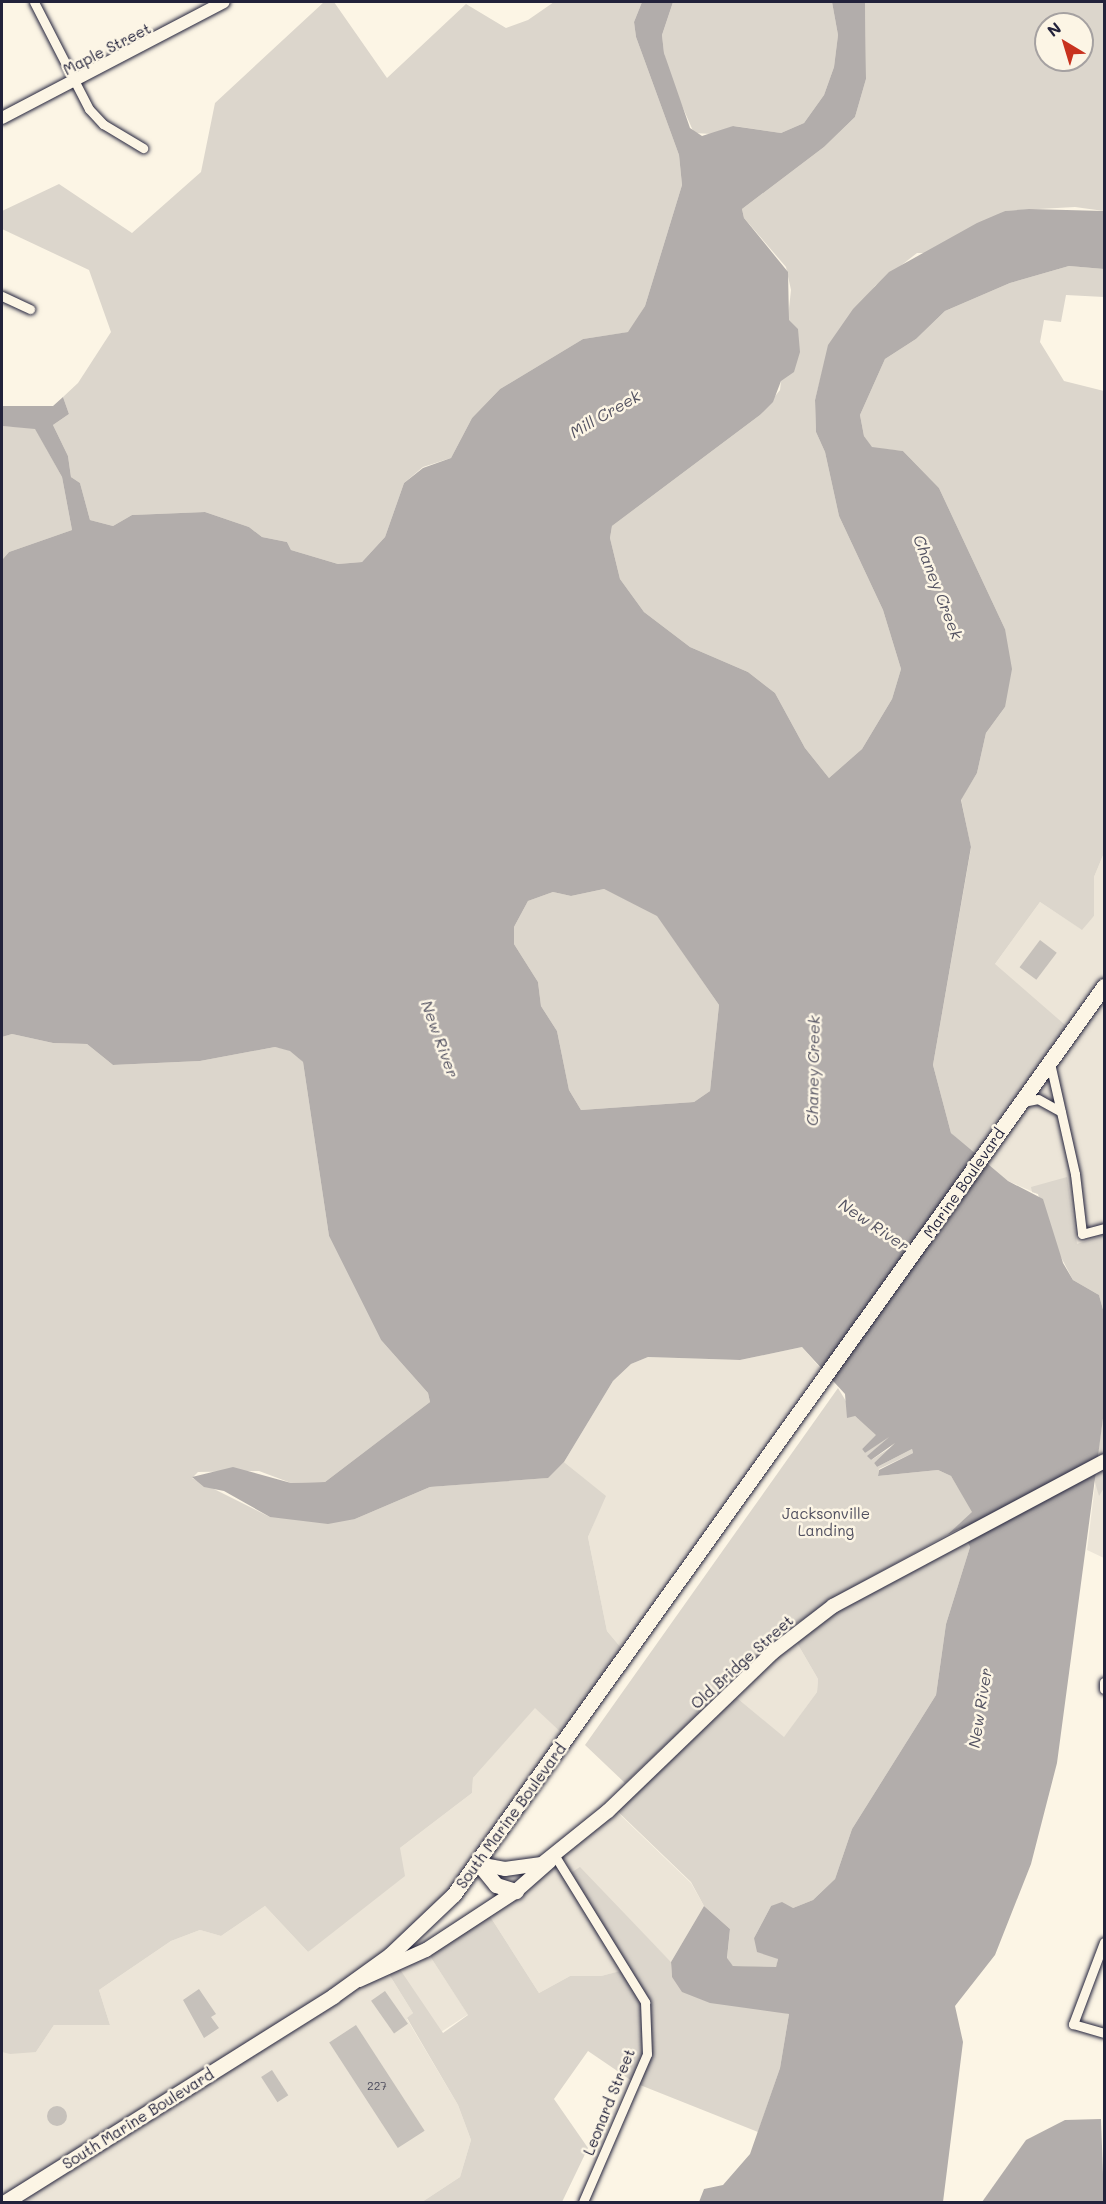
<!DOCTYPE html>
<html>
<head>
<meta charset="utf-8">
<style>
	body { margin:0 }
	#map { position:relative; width:1106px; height:2204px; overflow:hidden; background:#fcf5e5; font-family:Mali,sans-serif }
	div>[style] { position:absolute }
	.built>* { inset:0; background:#ece5d8; transform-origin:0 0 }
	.green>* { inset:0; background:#dcd6cc }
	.water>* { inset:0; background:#b2adab }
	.building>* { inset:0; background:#c6c1bb; transform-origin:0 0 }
	.round { border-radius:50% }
	.roads { filter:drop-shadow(0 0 2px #22223b) drop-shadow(0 0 2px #22223b) }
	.minor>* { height:9px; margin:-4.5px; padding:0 4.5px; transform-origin:4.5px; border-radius:4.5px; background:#fcf5e5 }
	.tertiary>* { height:12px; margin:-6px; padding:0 6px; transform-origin:6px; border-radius:6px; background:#fcf5e5 }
	.secondary>* { height:14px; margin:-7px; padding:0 7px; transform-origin:7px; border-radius:7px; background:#fcf5e5 }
	.primary>* { height:15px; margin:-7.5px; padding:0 7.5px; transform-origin:7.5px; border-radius:7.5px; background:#fcf5e5 }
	span { translate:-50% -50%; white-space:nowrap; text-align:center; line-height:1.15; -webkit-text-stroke:5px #fcf5e5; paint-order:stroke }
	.number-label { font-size:12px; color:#4b4a5b }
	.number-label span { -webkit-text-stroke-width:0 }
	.street-label { font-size:15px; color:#22223b }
	.park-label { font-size:15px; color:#504f5f }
	.water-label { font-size:16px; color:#545362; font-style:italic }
	.frame { position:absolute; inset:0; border:3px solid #22223b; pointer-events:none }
	.north { position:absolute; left:1034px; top:12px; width:60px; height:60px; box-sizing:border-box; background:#fcf5e5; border:2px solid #a5a1a1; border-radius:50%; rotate:322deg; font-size:16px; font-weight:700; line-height:24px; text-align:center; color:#22223b }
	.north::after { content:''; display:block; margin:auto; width:21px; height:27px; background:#c8321e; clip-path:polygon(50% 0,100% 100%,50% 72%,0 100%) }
</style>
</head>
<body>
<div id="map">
	<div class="built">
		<i style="clip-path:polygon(1104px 853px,1104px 1313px,1103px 1302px,1038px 1194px,1008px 1181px,980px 1160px,995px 964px,1040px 902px,1081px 929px,1094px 916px,1094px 877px)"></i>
		<i style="clip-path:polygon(802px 1347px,827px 1376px,628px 1656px,607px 1631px,588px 1537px,605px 1496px,564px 1462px,613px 1381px,631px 1364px,648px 1357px,740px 1360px)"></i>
		<i style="clip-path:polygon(1104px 1411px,1104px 1558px,1087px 1550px)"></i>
		<i style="clip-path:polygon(793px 1636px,818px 1679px,817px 1692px,784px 1738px,731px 1693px)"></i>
		<i style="clip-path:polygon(535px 1707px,568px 1739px,387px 1971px,413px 2013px,407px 2019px,458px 2105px,471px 2140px,460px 2177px,422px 2202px,2px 2202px,2px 2052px,36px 2052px,54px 2025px,110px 2025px,99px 1990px,171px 1941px,200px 1930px,221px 1936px,265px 1906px,308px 1952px,400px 1848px,472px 1793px,473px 1778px)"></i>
		<i style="clip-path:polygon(612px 1807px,691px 1883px,704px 1906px,671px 1962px,579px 1868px,567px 1875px,625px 1970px,601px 1976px,570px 1976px,539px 1993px,486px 1910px)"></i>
		<i style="left:426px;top:1950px;width:77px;height:33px;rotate:57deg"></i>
	</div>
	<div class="green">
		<i style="clip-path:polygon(324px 2px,334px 2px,387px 78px,466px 4px,506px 28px,528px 20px,554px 2px,642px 2px,634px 22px,636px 37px,679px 155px,682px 185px,645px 306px,629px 332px,583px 339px,500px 389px,472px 418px,451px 458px,423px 467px,404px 483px,385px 537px,362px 562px,338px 564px,291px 550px,287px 542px,262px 537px,249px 527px,205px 512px,132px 515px,113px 526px,90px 520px,80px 483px,71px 477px,68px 456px,53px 425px,69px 414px,63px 397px,78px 383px,111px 332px,89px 270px,2px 229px,2px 211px,59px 184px,132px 233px,201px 172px,215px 103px)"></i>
		<i style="clip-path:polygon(673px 2px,832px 2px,838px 35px,834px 67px,824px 95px,804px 123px,781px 133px,734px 126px,712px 134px,694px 133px,672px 83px,664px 53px,662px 35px)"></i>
		<i style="clip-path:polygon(evenodd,865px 2px,1104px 2px,1104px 211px,1075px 207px,1005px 211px,929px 253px,917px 253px,875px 286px,829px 345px,815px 400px,816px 432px,825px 452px,839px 516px,883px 610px,901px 669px,892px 699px,862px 749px,829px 778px,805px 748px,775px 693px,748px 672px,690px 647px,644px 612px,620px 579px,610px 538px,612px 526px,760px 415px,780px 390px,791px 290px,786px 267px,744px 218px,742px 209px,824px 147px,855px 117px,866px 79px,865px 2px,1046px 24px,1082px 24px,1082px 60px,1046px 60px,1046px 24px)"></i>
		<i style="clip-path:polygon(1069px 266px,1104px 269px,1104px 297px,1066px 295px,1061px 322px,1044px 320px,1040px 342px,1064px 381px,1104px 391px,1104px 853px,1094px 877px,1094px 916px,1082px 930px,1040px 902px,995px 964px,1072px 1031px,980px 1160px,951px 1133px,933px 1065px,971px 848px,961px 799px,977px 773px,986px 733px,1005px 707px,1005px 629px,939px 488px,903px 451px,872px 448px,864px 436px,860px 415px,885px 359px,916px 339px,945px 311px,1010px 283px)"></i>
		<i style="clip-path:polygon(2px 426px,35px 428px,62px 477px,72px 530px,9px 552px,2px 560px)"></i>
		<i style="clip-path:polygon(604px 889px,657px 915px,719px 1005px,710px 1091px,694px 1102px,581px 1110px,569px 1090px,557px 1031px,541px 1006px,538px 982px,514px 944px,514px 927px,528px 901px,553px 892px,571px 896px)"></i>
		<i style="clip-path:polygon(12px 1034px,53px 1043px,87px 1044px,113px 1065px,200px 1061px,275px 1047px,290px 1050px,303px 1062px,329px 1236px,381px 1340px,428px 1393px,430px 1402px,325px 1482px,291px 1483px,259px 1471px,198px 1472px,192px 1478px,270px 1517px,355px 1519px,430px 1487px,547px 1478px,564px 1462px,606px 1496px,588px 1537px,607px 1631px,628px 1656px,568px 1739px,535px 1708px,473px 1778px,472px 1793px,400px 1848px,405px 1876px,308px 1952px,265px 1906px,221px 1936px,200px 1930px,171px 1941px,99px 1990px,110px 2025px,54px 2025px,36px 2052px,10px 2054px,2px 2052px,2px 1037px)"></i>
		<i style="clip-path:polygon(1067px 1177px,1077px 1244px,1104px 1235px,1104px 1313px,1099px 1295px,1073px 1280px,1053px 1242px,1038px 1194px,1032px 1192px,1031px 1187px)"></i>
		<i style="clip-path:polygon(838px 1388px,855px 1416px,877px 1435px,862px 1449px,865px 1453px,887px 1434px,889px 1437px,868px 1456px,871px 1460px,896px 1444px,874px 1463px,877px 1467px,912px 1449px,913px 1453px,879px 1469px,878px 1476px,938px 1470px,951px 1476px,973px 1512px,947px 1535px,842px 1593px,787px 1630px,625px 1783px,585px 1745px)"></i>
		<i style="clip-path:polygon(1104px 1411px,1104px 1488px,1099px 1496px,1094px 1479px)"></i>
		<i style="clip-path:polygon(965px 1535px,970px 1547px,946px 1624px,936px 1695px,852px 1829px,835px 1879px,813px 1900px,793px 1908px,771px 1906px,754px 1938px,778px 1959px,776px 1968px,733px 1966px,727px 1959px,730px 1929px,704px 1906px,691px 1882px,613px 1807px,731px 1693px,784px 1737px,817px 1692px,818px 1679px,793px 1636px)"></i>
		<i style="clip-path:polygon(580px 1867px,671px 1962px,672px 1977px,789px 2014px,780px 2068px,758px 2132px,635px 2083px,588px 2051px,554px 2099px,588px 2148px,562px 2202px,422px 2202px,460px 2177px,471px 2140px,458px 2105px,407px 2018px,413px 2013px,387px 1971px,397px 1965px,443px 2033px,468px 2015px,426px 1950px,486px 1910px,539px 1993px,570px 1976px,601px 1976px,624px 1970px,567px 1875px)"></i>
	</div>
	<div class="water">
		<i style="clip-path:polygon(evenodd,642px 2px,673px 2px,662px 35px,664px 53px,690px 128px,702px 136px,733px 126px,781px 133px,804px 123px,824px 95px,834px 67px,838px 35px,832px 2px,865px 2px,866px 79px,855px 117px,824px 147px,742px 209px,744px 218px,788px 272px,789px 320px,798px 329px,800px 352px,794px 372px,781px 381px,773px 402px,760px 415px,612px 526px,610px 538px,620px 579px,644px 612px,690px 647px,748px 672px,775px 693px,805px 748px,829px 778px,862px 749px,892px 699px,901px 669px,883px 610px,839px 516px,825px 452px,816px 432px,815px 400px,828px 345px,853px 309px,889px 272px,977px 223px,1005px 211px,1029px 209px,1104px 211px,1104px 269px,1069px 266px,1010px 283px,945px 311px,916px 339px,885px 359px,860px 415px,864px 436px,872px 447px,903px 451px,939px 488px,1005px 629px,1012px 669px,1005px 707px,986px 733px,977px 773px,961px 800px,971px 847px,933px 1065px,951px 1133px,1008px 1181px,1043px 1199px,1063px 1263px,1073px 1280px,1099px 1295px,1104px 1313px,1104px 1411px,1057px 1763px,1031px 1864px,995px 1955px,955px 2006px,963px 2042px,943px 2202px,699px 2202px,704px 2189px,723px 2185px,750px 2154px,780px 2068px,789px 2014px,710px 2003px,682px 1992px,672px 1977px,671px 1962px,704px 1906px,730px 1929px,727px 1958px,733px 1966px,776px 1967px,778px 1959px,757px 1952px,754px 1938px,771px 1906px,782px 1902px,793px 1908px,813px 1900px,835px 1879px,852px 1829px,936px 1695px,946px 1624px,970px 1547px,961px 1528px,947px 1535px,972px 1512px,951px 1476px,938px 1470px,878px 1476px,879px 1470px,913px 1453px,912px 1449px,877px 1467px,874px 1463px,895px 1443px,871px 1460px,867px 1456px,889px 1437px,865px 1453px,862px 1449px,876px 1435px,855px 1416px,847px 1418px,845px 1394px,802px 1347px,740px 1360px,648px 1357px,631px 1364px,613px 1381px,564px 1462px,548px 1478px,430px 1487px,355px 1519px,328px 1524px,270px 1517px,224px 1491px,204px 1487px,192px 1477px,233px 1467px,291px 1483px,325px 1482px,430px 1402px,428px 1393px,381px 1340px,329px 1236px,303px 1062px,290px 1051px,275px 1047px,200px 1061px,113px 1065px,87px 1044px,53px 1043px,12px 1034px,2px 1037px,2px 560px,9px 552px,72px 530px,62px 477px,35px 429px,2px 426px,2px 406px,53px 406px,63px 397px,69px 414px,53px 425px,68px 456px,71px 477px,80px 483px,90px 520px,113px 526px,132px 515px,205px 512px,249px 527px,262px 537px,287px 542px,291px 550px,338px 564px,362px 562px,385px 537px,404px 483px,423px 468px,451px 458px,472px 418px,500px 389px,583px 339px,628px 332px,645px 306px,682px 185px,679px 155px,636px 37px,634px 22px,642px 2px,604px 889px,657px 916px,719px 1005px,710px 1091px,694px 1102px,581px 1110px,569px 1090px,557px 1031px,541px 1006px,538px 982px,514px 944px,514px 927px,528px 901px,553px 892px,571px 896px,604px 889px)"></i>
		<i style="clip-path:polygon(1101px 2119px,1104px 2202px,982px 2202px,1026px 2140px,1065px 2120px)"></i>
	</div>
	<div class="building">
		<i style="left:1040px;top:940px;width:21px;height:34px;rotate:37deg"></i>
		<i style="clip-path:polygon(199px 1989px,216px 2014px,211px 2017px,219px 2028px,204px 2038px,183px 2000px)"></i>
		<i style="left:385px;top:1991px;width:40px;height:17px;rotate:55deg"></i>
		<i style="left:356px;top:2025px;width:126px;height:32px;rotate:57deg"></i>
		<i style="left:272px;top:2070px;width:30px;height:13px;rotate:57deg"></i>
		<i class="round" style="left:47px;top:2106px;width:20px;height:20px"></i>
	</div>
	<div class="roads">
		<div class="minor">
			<i style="left:34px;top:2px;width:120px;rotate:62.8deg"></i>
			<i style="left:89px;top:109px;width:21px;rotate:47deg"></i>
			<i style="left:103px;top:124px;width:47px;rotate:31deg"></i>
			<i style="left:2px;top:296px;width:31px;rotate:25deg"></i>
			<i style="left:1050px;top:1063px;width:114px;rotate:77.3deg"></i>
			<i style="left:1075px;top:1174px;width:60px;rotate:83.3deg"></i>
			<i style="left:1082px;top:1234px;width:23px;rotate:-15deg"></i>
			<i style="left:1023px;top:1102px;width:15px;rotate:-11deg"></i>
			<i style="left:1038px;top:1099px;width:26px;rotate:29deg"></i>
			<i style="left:1104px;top:1682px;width:7px;rotate:90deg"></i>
			<i style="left:555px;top:1856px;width:172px;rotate:58.3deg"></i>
			<i style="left:645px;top:2002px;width:52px;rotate:87.8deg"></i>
			<i style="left:647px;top:2054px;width:161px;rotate:113.4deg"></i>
			<i style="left:1104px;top:1942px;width:88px;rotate:110.7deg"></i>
			<i style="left:1073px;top:2024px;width:32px;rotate:16deg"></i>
		</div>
		<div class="tertiary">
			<i style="left:2px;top:118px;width:250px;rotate:-27.6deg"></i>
		</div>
		<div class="secondary">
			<i style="left:479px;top:1864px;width:26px;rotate:11deg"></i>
			<i style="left:505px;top:1869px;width:37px;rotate:-8deg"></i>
			<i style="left:542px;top:1864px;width:85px;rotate:-38.8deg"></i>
			<i style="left:608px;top:1811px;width:228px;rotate:-43.9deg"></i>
			<i style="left:772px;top:1653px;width:77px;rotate:-37.6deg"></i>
			<i style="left:833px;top:1606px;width:307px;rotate:-28.1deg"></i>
			<i style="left:359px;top:1980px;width:73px;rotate:-24.1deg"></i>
			<i style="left:426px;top:1950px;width:108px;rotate:-33.2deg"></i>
			<i style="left:516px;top:1891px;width:45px;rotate:-41.4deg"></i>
		</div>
		<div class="primary">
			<i style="left:479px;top:1864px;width:27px;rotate:51deg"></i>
			<i style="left:496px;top:1885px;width:21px;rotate:17deg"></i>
			<i style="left:5px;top:2202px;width:387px;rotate:-32.1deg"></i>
			<i style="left:333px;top:1996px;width:70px;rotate:-35.7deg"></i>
			<i style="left:390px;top:1955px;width:88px;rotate:-43.6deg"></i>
			<i style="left:454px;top:1894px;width:1117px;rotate:-54.4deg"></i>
		</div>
	</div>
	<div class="number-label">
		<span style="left:377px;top:2086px">227</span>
	</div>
	<div class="street-label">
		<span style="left:107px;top:49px;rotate:-27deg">Maple Street</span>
		<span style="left:964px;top:1183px;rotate:-55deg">Marine Boulevard</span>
		<span style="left:742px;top:1662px;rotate:-42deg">Old Bridge Street</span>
		<span style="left:511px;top:1816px;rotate:-54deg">South Marine Boulevard</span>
		<span style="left:609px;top:2102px;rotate:-68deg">Leonard Street</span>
		<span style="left:138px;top:2119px;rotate:-32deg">South Marine Boulevard</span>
	</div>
	<div class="park-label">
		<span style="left:826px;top:1522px">Jacksonville<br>Landing</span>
	</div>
	<div class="water-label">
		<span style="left:605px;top:414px;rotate:-30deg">Mill Creek</span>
		<span style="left:938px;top:587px;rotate:69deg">Chaney Creek</span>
		<span style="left:440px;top:1039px;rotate:70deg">New River</span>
		<span style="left:813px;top:1071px;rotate:-89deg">Chaney Creek</span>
		<span style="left:874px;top:1225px;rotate:34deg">New River</span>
		<span style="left:980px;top:1708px;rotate:-81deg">New River</span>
	</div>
	<div class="frame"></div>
	<div class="north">N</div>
</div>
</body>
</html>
